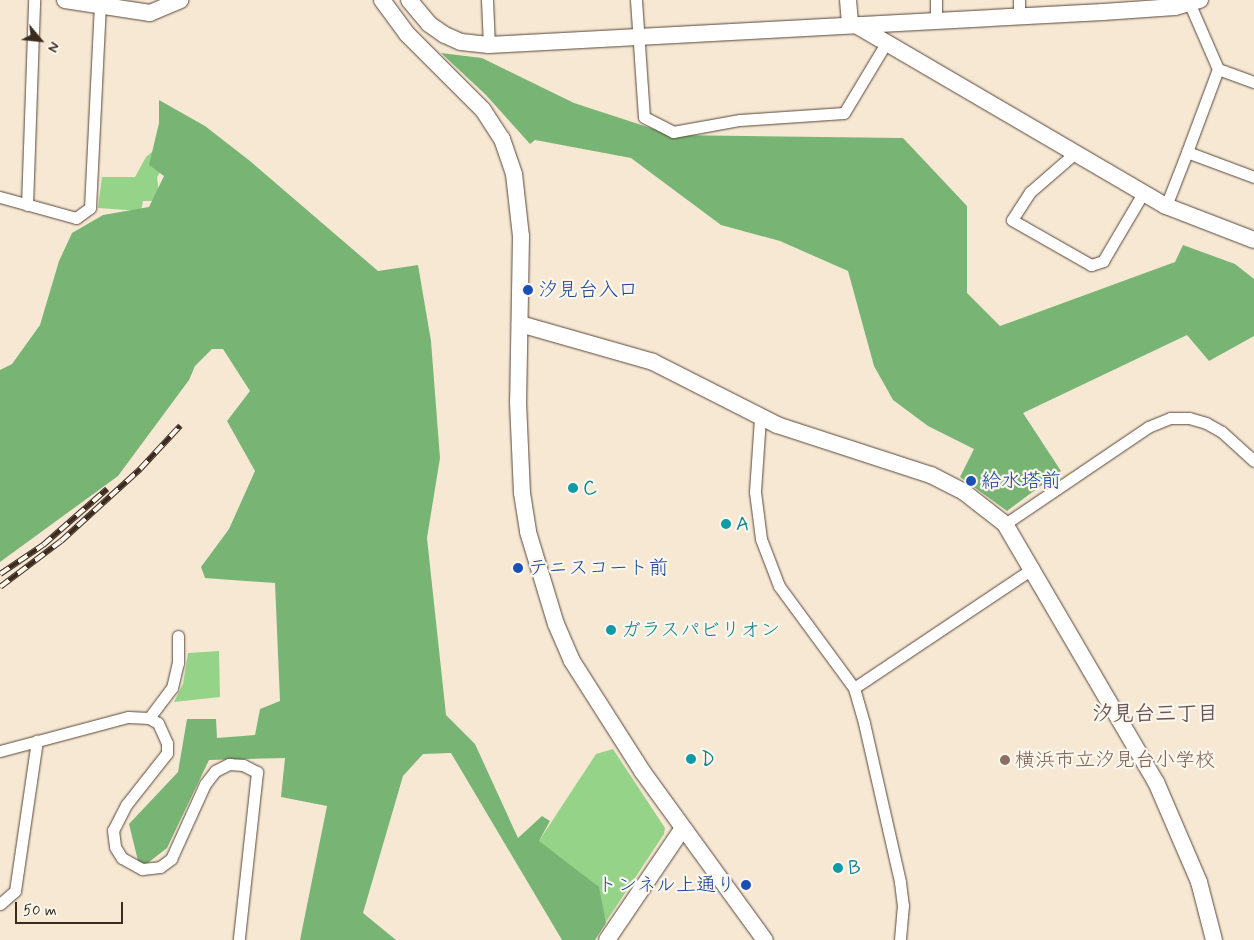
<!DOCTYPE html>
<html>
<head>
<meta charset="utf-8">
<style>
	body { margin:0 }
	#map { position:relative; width:1254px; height:940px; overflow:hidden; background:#f7e8d4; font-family:Mynerve,"Klee One",sans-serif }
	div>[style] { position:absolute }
	.green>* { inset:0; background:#95d389 }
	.forest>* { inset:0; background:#78b575 }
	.roads { filter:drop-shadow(0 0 1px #574639) drop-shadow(0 0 1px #574639) }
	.street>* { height:11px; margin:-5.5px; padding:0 5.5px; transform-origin:5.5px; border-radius:5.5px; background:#fff }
	.secondary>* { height:16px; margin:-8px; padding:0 8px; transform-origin:8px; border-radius:8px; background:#fff }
	.rail>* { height:5.5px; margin-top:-2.75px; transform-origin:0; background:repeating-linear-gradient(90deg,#fbf7ec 0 11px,#3b2a1e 0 22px); box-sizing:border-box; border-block:1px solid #3b2a1e }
	.dots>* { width:14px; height:14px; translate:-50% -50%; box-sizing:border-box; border:2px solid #fbf7ec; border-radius:50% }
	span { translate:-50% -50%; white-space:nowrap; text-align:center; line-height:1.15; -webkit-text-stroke:4.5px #fbf7ec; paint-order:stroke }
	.transit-label { font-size:20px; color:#164399 }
	.left { translate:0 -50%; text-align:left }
	.right { translate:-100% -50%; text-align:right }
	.culture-label { font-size:20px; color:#0d838f }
	.education-label { font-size:20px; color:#785e54 }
	.neighbourhood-label { font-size:21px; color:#6b5459; font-weight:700 }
	.north { position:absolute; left:15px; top:15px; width:50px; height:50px; -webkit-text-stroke:4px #fbf7ec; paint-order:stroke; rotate:118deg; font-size:14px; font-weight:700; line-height:20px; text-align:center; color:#3b2a1e }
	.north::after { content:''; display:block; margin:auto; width:18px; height:22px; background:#3b2a1e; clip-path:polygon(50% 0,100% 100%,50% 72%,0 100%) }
	.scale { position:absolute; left:15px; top:902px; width:108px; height:22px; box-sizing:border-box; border:2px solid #3b2a1e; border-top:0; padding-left:6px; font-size:15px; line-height:18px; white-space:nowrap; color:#3b2a1e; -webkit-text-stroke:4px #fbf7ec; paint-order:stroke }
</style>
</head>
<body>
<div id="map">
	<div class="green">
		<i style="clip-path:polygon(162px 150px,161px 171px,157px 177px,160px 201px,143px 201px,141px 211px,98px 208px,102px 177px,135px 177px,146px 157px,152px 152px)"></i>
		<i style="clip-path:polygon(219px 651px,220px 697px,174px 702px,183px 684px,188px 653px)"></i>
		<i style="clip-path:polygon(613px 749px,665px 828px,664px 834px,594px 940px,539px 841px,596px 754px)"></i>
	</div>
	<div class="forest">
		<i style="clip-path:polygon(441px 53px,482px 58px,574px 103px,672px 135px,903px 138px,967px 206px,967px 293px,1000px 326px,1175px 262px,1183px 245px,1235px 264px,1254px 279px,1254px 336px,1209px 361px,1187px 335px,1023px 413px,1061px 471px,1007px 511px,960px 477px,974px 449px,928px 426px,893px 400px,874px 366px,848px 271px,780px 241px,721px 225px,631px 158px,535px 140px,530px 144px,486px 95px)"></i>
		<i style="clip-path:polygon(159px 100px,205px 126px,250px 161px,378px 271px,418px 265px,431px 341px,440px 458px,427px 538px,446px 715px,475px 744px,518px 838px,542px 816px,550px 821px,539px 841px,599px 887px,606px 923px,595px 940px,562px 940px,451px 753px,423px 754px,403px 776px,363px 913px,396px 940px,300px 940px,327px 806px,281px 797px,285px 758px,209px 760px,167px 848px,140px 869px,129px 824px,178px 772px,187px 719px,216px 719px,217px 738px,255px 735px,260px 709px,280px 701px,275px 583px,205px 578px,201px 567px,229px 529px,255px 471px,227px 421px,250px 391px,223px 349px,212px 349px,195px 366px,189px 380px,118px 476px,0 562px,0 370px,12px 364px,40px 325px,59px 261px,72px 233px,103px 215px,149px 207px,164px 176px,149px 165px,159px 123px)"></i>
	</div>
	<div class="roads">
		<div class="street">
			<i style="left:487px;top:0;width:45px;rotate:87.5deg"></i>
			<i style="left:636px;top:0;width:117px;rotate:86.1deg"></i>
			<i style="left:644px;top:117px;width:33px;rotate:27deg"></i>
			<i style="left:673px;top:132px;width:68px;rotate:-10.2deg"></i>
			<i style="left:740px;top:120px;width:104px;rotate:-3.9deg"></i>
			<i style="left:844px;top:113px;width:82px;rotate:-59deg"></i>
			<i style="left:1188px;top:0;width:75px;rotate:66.5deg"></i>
			<i style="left:1218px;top:69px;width:38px;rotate:20deg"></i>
			<i style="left:1019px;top:16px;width:16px;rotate:-90deg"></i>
			<i style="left:936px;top:20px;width:20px;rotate:-90deg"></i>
			<i style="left:1218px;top:69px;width:89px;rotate:110.5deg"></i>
			<i style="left:1187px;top:152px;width:72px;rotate:20.5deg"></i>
			<i style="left:1075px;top:153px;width:60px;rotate:139.1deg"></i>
			<i style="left:1030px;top:192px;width:33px;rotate:123deg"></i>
			<i style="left:1012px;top:220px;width:91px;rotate:29.7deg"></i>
			<i style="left:1091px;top:265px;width:13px;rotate:-18deg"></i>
			<i style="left:1103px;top:261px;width:79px;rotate:-59.5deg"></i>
			<i style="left:0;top:197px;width:79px;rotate:15.4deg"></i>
			<i style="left:76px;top:218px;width:17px;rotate:-36deg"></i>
			<i style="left:90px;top:208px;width:201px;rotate:-87.2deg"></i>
			<i style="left:27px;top:205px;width:205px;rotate:-88deg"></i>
			<i style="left:1166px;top:206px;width:58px;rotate:-68.7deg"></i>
			<i style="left:760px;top:418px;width:74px;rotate:93.9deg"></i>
			<i style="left:755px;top:492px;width:47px;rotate:82.7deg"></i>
			<i style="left:761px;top:539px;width:50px;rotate:69deg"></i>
			<i style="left:779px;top:586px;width:127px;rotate:53.7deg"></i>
			<i style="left:854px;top:688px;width:36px;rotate:74deg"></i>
			<i style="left:864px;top:723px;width:163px;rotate:77.2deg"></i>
			<i style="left:900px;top:882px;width:23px;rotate:83deg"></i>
			<i style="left:903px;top:905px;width:35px;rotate:95deg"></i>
			<i style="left:1005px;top:524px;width:173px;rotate:-34.1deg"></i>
			<i style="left:1148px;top:427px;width:24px;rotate:-22deg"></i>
			<i style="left:1170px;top:418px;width:19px"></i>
			<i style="left:1189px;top:418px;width:18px;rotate:16deg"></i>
			<i style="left:1206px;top:423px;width:18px;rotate:29deg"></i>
			<i style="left:1222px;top:432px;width:43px;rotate:42.2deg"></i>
			<i style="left:854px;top:688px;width:216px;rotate:-33.8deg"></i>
			<i style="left:149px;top:718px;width:38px;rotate:-53deg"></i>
			<i style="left:172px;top:688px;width:26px;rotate:-77deg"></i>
			<i style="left:178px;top:663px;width:27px;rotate:-90deg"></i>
			<i style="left:0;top:751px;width:132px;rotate:-14.9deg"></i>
			<i style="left:128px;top:717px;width:21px;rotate:3deg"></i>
			<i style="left:149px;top:718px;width:10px;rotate:29deg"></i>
			<i style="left:158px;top:723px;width:22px;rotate:66deg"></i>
			<i style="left:167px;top:743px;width:10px;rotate:90deg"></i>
			<i style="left:167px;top:753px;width:66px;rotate:128.3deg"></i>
			<i style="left:126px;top:805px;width:28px;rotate:117deg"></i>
			<i style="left:113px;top:830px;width:17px;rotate:83deg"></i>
			<i style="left:115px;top:847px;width:13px;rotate:58deg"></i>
			<i style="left:122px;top:858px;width:23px;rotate:29deg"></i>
			<i style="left:142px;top:869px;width:18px;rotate:-6deg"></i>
			<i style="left:160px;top:867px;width:14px;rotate:-36deg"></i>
			<i style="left:171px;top:859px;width:82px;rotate:-65.6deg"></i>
			<i style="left:205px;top:784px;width:16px;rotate:-52deg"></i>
			<i style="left:215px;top:771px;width:16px;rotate:-27deg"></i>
			<i style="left:229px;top:764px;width:14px;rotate:4deg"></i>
			<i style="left:243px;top:765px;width:16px;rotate:27deg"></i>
			<i style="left:257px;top:772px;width:168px;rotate:96.2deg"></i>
			<i style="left:0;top:904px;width:20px;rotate:-41deg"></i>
			<i style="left:15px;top:891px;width:152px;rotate:-81.7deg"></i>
		</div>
		<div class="secondary">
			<i style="left:65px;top:0;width:86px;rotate:8.7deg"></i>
			<i style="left:150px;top:13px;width:33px;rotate:-23deg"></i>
			<i style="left:382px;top:0;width:42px;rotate:53.7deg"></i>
			<i style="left:407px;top:34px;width:107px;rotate:45deg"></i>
			<i style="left:483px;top:110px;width:35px;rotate:57deg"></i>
			<i style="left:502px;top:139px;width:37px;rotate:71deg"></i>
			<i style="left:514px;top:174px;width:62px;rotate:83.6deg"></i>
			<i style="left:521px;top:236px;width:166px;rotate:91deg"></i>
			<i style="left:518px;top:402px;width:91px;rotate:87.5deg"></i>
			<i style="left:522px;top:493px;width:39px;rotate:81deg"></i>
			<i style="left:528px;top:532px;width:96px;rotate:73.1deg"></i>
			<i style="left:556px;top:624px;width:40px;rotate:66.6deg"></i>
			<i style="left:572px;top:661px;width:130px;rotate:57.5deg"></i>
			<i style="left:642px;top:771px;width:209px;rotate:54deg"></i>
			<i style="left:409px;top:0;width:31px;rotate:50deg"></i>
			<i style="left:429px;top:24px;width:19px;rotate:35deg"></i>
			<i style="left:445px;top:35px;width:17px;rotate:24deg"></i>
			<i style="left:461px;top:42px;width:28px;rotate:6deg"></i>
			<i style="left:489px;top:45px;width:615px;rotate:-3.08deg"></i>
			<i style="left:1103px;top:12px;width:72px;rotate:-4deg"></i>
			<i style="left:1175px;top:7px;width:26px;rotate:-16deg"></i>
			<i style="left:848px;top:0;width:25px;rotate:85deg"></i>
			<i style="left:856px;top:25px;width:359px;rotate:30.3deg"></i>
			<i style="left:1166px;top:206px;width:94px;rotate:21.1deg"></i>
			<i style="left:520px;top:324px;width:138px;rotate:15.9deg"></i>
			<i style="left:653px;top:362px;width:139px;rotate:26.9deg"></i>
			<i style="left:777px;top:425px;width:162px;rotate:18deg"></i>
			<i style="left:931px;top:475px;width:37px;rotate:27deg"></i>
			<i style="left:964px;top:492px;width:52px;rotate:38deg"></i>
			<i style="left:1005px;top:524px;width:299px;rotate:59.7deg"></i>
			<i style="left:1156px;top:782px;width:109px;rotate:66.7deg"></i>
			<i style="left:1199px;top:882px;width:60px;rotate:75.5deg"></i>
			<i style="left:607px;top:940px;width:135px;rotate:-55.8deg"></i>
		</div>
	</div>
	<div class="rail">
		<i style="left:0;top:574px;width:52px;rotate:-34deg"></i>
		<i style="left:43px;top:545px;width:85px;rotate:-41.2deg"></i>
		<i style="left:0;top:587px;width:76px;rotate:-37deg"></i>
		<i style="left:61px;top:541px;width:107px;rotate:-42.3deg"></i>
		<i style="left:140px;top:469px;width:59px;rotate:-47.1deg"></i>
	</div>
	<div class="dots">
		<i style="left:528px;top:290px;background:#1a4fb4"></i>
		<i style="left:971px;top:481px;background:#1a4fb4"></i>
		<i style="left:573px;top:488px;background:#0f9aa8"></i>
		<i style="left:726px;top:524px;background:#0f9aa8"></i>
		<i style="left:518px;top:568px;background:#1a4fb4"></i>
		<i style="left:611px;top:630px;background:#0f9aa8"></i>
		<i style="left:691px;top:759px;background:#0f9aa8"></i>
		<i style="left:1005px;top:760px;background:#8d6e63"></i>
		<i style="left:838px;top:868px;background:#0f9aa8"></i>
		<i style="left:746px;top:885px;background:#1a4fb4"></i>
	</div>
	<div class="transit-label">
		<span class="left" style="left:538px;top:290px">汐見台入口</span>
		<span class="left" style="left:981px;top:481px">給水塔前</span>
		<span class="left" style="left:528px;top:568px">テニスコート前</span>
		<span class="right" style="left:736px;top:885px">トンネル上通り</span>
	</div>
	<div class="culture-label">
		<span class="left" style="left:583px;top:488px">C</span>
		<span class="left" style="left:736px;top:524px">A</span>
		<span class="left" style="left:621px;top:630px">ガラスパビリオン</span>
		<span class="left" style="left:701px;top:759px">D</span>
		<span class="left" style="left:848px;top:868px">B</span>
	</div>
	<div class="education-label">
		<span class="left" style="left:1015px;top:760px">横浜市立汐見台小学校</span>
	</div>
	<div class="neighbourhood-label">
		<span style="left:1155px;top:714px">汐見台三丁目</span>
	</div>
	<div class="north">N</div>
	<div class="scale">50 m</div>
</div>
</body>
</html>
